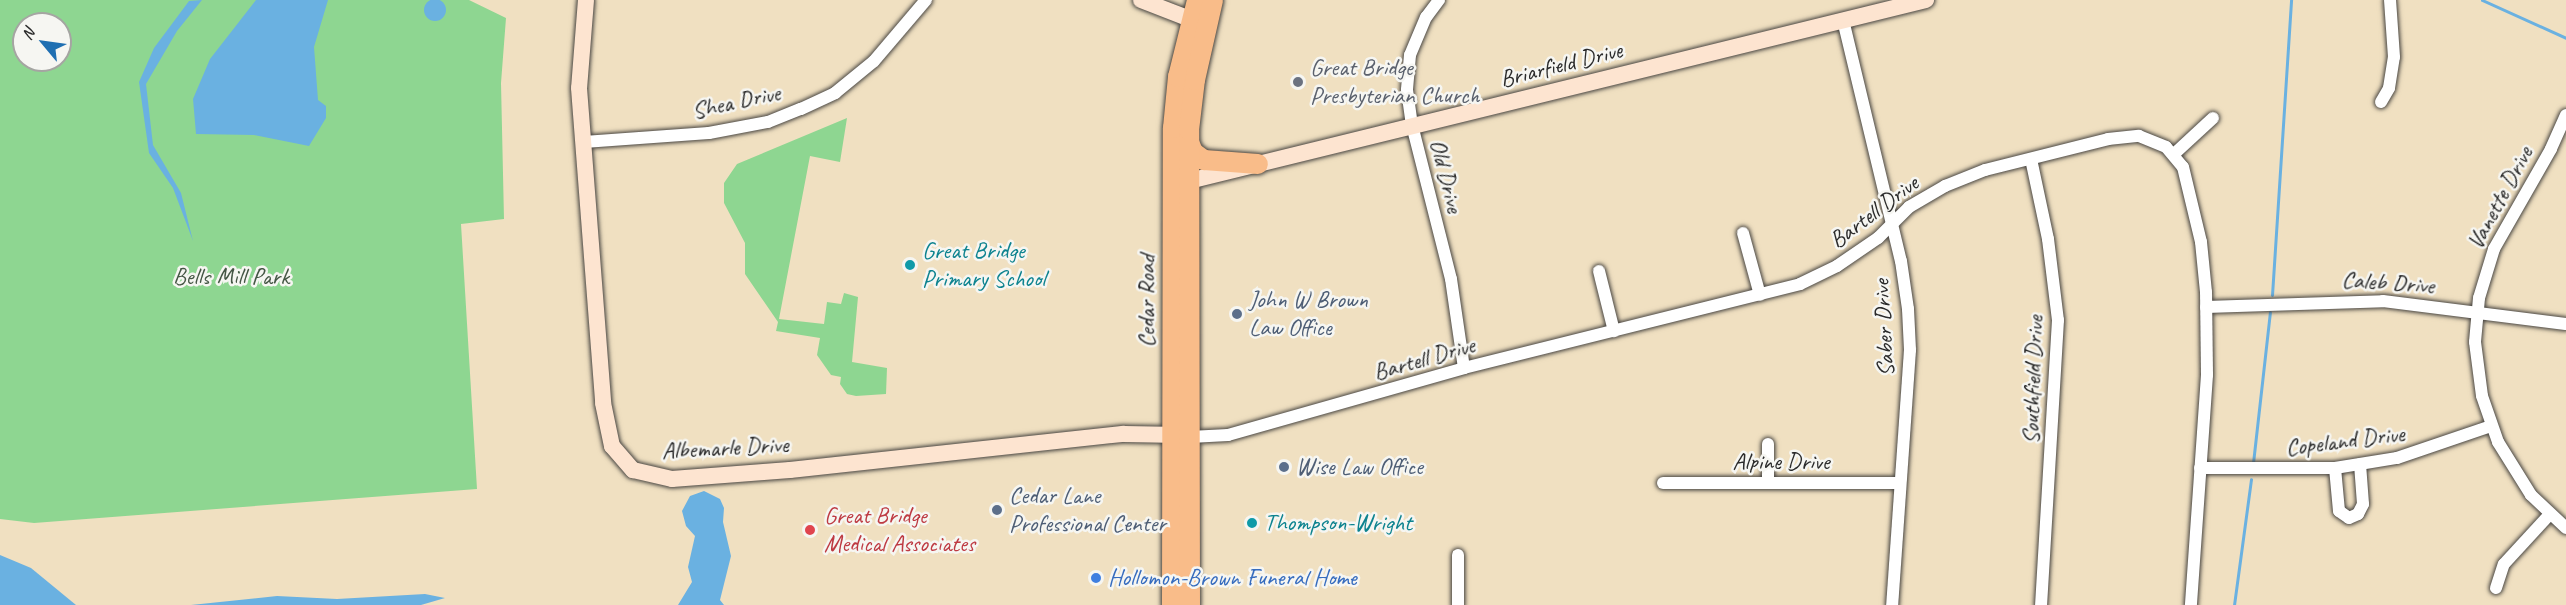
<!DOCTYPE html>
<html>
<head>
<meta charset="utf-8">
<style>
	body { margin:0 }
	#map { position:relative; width:2566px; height:605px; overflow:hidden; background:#f0e0c1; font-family:Caveat,sans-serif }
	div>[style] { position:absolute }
	.green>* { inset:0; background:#8ed691 }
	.water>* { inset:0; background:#6ab1e1 }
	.round { border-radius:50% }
	.stream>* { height:3px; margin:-1.5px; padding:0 1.5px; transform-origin:1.5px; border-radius:1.5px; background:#6ab1e1 }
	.roads { filter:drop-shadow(0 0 2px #494642) drop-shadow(0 0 2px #494642) }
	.street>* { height:12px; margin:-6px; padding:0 6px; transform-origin:6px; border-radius:6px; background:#fff }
	.secondary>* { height:16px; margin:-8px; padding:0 8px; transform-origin:8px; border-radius:8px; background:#fde4d0 }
	.primary>* { height:20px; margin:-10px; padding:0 10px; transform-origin:10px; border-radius:10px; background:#f9bc89 }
	.dots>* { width:16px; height:16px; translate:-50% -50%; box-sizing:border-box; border:3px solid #f6f6f2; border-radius:50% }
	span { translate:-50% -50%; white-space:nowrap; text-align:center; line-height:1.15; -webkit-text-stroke:5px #f6f6f2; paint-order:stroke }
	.street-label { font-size:24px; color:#2b2b2b }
	.worship-label { font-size:24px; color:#5b616d }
	.left { translate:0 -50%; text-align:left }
	.culture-label { font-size:24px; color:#0d838f }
	.park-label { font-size:24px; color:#445644 }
	.service-label { font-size:24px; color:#4e5e75 }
	.health-label { font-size:24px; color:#be3a42 }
	.shop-label { font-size:24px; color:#366cbe }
	.north { position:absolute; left:12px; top:12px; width:60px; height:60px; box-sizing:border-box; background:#f6f6f2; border:2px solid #a5a5a2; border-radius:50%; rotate:299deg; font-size:16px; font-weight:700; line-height:24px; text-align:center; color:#2b2b2b }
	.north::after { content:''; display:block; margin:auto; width:21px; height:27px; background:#1f6fb2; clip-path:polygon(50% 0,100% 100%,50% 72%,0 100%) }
</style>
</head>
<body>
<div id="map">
	<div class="green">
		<i style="clip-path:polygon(evenodd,0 0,469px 0,506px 18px,501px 83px,504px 219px,461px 224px,477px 489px,34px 523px,0 519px,0 0,24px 24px,60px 24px,60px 60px,24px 60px,24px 24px)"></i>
		<i style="clip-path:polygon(847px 118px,840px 162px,810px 156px,779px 319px,824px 324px,827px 302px,841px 304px,844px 293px,858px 297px,852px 362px,887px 368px,886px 394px,856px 396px,847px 394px,840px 384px,841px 377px,831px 375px,817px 355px,820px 338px,776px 331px,778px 322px,745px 274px,745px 243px,724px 203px,724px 183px,737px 164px)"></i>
	</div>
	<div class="water">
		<i class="round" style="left:424px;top:-1px;width:22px;height:22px"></i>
		<i style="clip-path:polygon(202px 0,177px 31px,146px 84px,153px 145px,181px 193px,193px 241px,173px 188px,149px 153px,139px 82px,154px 48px,189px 1px)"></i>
		<i style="clip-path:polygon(256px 0,328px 0,314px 47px,318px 100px,326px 106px,326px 118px,309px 146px,254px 135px,196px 134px,193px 99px,210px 59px)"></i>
		<i style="clip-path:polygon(704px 491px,720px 499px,724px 508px,723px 522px,731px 556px,720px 600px,724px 605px,678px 605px,692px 582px,688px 567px,695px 536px,686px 526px,682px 511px,690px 496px)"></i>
		<i style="clip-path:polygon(0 555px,31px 568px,76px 605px,0 605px)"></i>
		<i style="clip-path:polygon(425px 594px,445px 598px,421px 605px,191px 605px,277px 596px,337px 599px)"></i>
	</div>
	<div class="stream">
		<i style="left:2482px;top:0;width:92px;rotate:24.3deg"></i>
		<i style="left:2272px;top:295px;width:296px;rotate:-86.3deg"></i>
		<i style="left:2253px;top:463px;width:152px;rotate:-83.6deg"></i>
		<i style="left:2234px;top:605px;width:127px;rotate:-82.3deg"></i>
	</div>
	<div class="roads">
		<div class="street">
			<i style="left:1439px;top:0;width:21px;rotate:127deg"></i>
			<i style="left:1426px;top:17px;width:41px;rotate:112.8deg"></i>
			<i style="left:1410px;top:55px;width:35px;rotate:95deg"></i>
			<i style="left:1407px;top:90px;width:35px;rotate:82deg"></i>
			<i style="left:1412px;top:125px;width:159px;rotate:75.8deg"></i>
			<i style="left:1451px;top:279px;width:90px;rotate:81.7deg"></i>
			<i style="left:1843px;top:20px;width:248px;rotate:76.5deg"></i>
			<i style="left:1901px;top:261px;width:49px;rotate:81.7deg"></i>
			<i style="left:1908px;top:309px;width:41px;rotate:87.2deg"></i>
			<i style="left:1910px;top:350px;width:256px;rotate:94deg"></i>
			<i style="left:2381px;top:102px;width:16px;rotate:-60deg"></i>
			<i style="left:2389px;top:88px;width:31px;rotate:-81deg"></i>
			<i style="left:2394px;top:57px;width:57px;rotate:-94deg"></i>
			<i style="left:2566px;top:115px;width:37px;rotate:114deg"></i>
			<i style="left:2551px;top:149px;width:115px;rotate:119.7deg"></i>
			<i style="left:2494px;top:249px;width:51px;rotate:107deg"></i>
			<i style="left:2479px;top:298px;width:44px;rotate:95.2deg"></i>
			<i style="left:2475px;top:342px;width:54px;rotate:82.6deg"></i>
			<i style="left:2482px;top:396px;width:49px;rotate:70.8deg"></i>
			<i style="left:2498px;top:442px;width:62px;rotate:58.1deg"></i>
			<i style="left:2531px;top:495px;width:48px;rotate:43.3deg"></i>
			<i style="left:584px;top:142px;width:125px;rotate:-4.1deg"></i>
			<i style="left:709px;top:133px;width:60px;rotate:-10.6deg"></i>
			<i style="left:768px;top:122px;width:35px;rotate:-22deg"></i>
			<i style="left:801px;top:109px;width:38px;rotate:-25deg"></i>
			<i style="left:835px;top:93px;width:50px;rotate:-39.4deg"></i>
			<i style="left:874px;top:61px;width:80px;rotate:-49.6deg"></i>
			<i style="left:2174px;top:154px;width:53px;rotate:-42.7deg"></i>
			<i style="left:2031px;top:159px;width:82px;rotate:78deg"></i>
			<i style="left:2048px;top:239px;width:82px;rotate:83deg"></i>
			<i style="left:2058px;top:320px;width:286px;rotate:93.4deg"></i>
			<i style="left:1743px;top:233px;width:64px;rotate:74.7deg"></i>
			<i style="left:1599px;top:271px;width:62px;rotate:76deg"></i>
			<i style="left:2206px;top:307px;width:177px;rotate:-1.9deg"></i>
			<i style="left:2383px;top:301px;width:184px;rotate:7.2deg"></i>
			<i style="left:1190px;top:437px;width:38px;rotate:-3deg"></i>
			<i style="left:1228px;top:435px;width:245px;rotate:-15.8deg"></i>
			<i style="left:1464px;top:368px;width:346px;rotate:-14deg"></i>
			<i style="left:1800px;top:284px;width:41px;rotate:-25.9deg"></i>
			<i style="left:1837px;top:266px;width:50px;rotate:-34.3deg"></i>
			<i style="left:1878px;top:238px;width:44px;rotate:-45deg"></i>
			<i style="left:1909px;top:207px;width:42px;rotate:-30.3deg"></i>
			<i style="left:1945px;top:186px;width:43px;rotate:-21.8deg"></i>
			<i style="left:1985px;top:170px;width:127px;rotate:-14.1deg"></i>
			<i style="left:2108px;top:139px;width:31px;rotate:-6deg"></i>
			<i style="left:2139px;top:136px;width:29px;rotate:22deg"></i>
			<i style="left:2166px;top:147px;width:26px;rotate:50deg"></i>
			<i style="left:2183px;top:167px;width:77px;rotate:76.5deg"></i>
			<i style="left:2201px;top:242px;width:50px;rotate:84.3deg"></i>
			<i style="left:2206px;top:292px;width:83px;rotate:89.3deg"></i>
			<i style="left:2207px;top:375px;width:231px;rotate:94deg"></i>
			<i style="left:2200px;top:468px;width:135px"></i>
			<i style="left:2335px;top:468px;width:63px;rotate:-9.2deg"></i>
			<i style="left:2397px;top:458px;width:99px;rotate:-18.8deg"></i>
			<i style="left:2335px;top:468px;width:43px;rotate:84.7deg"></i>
			<i style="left:2339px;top:511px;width:12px;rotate:35deg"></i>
			<i style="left:2349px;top:518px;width:10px;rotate:-24deg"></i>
			<i style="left:2358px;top:514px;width:11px;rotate:-63deg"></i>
			<i style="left:2363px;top:504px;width:40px;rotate:-94.3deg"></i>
			<i style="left:1663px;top:483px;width:235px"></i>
			<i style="left:1768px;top:483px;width:39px;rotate:-90deg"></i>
			<i style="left:1458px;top:555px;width:50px;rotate:90deg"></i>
			<i style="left:2496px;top:588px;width:25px;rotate:-72deg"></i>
			<i style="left:2504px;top:564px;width:68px;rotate:-47.4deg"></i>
		</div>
		<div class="secondary">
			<i style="left:586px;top:0;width:88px;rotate:94.5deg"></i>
			<i style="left:579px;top:88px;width:316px;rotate:85.6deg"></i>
			<i style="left:603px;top:403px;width:44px;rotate:78.2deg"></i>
			<i style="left:612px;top:446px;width:32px;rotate:49deg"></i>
			<i style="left:633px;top:470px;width:40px;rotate:13deg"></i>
			<i style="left:672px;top:479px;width:118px;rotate:-4.4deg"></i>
			<i style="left:790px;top:470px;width:336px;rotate:-6.2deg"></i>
			<i style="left:1124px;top:434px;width:58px;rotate:1deg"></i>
			<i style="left:1141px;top:0;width:66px;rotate:21.2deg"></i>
			<i style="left:1179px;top:176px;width:11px;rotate:27deg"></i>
			<i style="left:1189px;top:181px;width:759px;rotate:-13.8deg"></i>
		</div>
		<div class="primary">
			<i style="left:1189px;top:142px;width:11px;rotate:68deg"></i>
			<i style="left:1193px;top:152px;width:14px;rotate:36deg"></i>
			<i style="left:1204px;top:160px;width:54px;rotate:4.2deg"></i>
			<i style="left:1172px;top:605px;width:477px;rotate:-89.9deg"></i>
			<i style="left:1173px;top:128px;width:51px;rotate:-84.4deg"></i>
			<i style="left:1178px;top:77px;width:79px;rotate:-76.1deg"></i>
			<i style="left:1190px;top:605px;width:475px;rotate:-90.1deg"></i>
			<i style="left:1189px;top:130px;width:50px;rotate:-83.2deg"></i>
			<i style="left:1195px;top:80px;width:82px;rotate:-77.3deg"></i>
		</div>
	</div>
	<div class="dots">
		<i style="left:1298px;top:82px;background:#6b7280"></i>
		<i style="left:910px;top:265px;background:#0f9aa8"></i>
		<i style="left:1237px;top:314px;background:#5c6f8a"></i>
		<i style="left:1284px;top:467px;background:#5c6f8a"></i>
		<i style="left:997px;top:510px;background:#5c6f8a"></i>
		<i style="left:1252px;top:523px;background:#0f9aa8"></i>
		<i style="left:810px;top:530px;background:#e0444e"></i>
		<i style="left:1096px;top:578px;background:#3f7fe0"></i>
	</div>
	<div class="street-label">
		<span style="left:1561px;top:65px;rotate:-14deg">Briarfield Drive</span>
		<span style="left:736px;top:102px;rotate:-12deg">Shea Drive</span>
		<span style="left:1446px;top:176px;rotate:76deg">Old Drive</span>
		<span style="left:2500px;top:198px;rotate:-62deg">Vanette Drive</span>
		<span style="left:1874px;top:212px;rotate:-37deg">Bartell Drive</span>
		<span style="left:2388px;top:283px;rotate:4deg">Caleb Drive</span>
		<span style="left:1147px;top:301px;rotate:-90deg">Cedar Road</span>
		<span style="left:1884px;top:328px;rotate:-93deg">Saber Drive</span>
		<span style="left:1424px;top:359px;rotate:-16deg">Bartell Drive</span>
		<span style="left:2033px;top:380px;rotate:-88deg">Southfield Drive</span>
		<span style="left:2345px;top:441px;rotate:-7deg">Copeland Drive</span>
		<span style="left:725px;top:448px;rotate:-3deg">Albemarle Drive</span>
		<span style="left:1781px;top:462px">Alpine Drive</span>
	</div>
	<div class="worship-label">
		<span class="left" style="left:1310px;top:82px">Great Bridge<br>Presbyterian Church</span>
	</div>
	<div class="culture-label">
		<span class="left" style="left:922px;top:265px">Great Bridge<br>Primary School</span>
		<span class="left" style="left:1264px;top:523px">Thompson-Wright</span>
	</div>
	<div class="park-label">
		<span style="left:231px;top:277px">Bells Mill Park</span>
	</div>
	<div class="service-label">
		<span class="left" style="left:1249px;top:314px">John W Brown<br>Law Office</span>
		<span class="left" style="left:1296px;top:467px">Wise Law Office</span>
		<span class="left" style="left:1009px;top:510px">Cedar Lane<br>Professional Center</span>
	</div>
	<div class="health-label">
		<span class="left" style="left:824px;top:530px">Great Bridge<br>Medical Associates</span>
	</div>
	<div class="shop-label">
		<span class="left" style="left:1108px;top:578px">Hollomon-Brown Funeral Home</span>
	</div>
	<div class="north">N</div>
</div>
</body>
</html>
